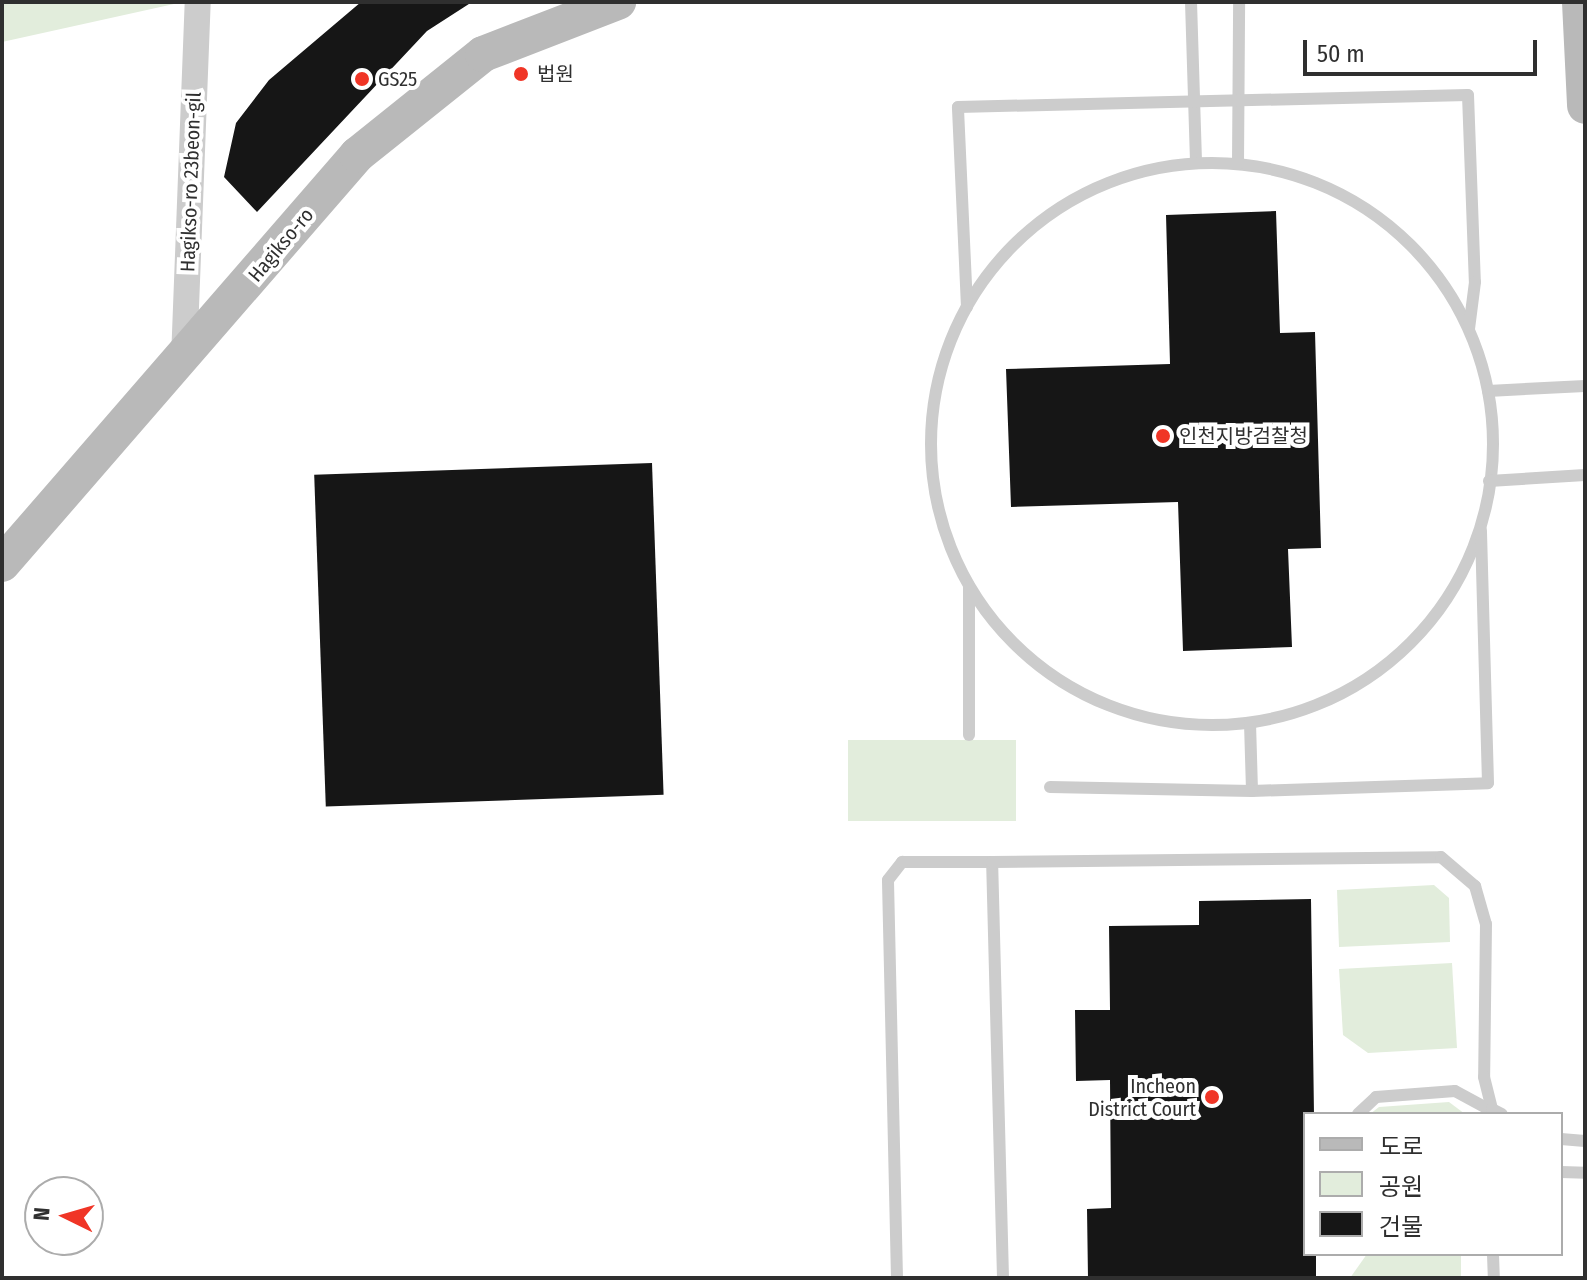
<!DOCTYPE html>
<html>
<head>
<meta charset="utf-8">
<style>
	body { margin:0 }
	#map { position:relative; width:1587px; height:1280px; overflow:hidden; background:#fff; font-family:"Fira Sans Condensed","Noto Sans KR",sans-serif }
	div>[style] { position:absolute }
	.green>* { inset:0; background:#e2eddc; transform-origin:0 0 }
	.building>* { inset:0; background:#161616; transform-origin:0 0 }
	.lane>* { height:12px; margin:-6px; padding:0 6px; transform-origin:6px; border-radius:6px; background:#ccc }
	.lane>.ring { margin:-6px; padding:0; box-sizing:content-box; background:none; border:12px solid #ccc; border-radius:50% }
	.street>* { height:26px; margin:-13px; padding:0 13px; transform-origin:13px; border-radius:13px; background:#ccc }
	.secondary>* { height:36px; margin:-18px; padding:0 18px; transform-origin:18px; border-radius:18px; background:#b9b9b9 }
	.dots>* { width:22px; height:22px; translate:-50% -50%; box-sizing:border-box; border:4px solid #fff; border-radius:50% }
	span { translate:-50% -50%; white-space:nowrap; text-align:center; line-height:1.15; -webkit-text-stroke:8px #fff; paint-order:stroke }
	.poi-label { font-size:20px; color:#2f2f2f }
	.left { translate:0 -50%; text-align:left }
	.right { translate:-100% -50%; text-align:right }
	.street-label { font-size:20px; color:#2f2f2f }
	.frame { position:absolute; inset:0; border:4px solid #2f2f2f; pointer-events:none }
	.legend { position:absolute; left:1303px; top:1112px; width:260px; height:144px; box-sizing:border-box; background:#fff; border:2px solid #acacac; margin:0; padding:10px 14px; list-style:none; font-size:24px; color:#2f2f2f }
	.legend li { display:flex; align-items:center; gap:16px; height:40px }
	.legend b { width:40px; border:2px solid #acacac }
	.north { position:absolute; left:24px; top:1176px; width:80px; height:80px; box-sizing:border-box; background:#fff; border:2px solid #acacac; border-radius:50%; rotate:275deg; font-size:22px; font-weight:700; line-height:32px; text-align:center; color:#2f2f2f }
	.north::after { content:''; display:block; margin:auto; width:28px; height:36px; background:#f03526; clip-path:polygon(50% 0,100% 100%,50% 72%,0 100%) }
	.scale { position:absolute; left:1303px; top:40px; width:234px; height:36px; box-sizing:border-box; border:4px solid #2f2f2f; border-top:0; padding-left:10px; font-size:24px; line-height:28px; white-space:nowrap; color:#2f2f2f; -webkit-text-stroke:6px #fff; paint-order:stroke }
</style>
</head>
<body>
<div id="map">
	<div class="green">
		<i style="clip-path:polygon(2px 2px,183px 2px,2px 42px)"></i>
		<i style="left:1016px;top:740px;width:81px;height:168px;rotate:90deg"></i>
		<i style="clip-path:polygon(1434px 885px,1449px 898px,1450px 942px,1339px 947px,1337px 890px)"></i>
		<i style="clip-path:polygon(1452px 963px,1457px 1048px,1368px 1053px,1343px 1035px,1339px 969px)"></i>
		<i style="clip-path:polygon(1449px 1102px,1465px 1114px,1370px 1114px,1379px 1107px)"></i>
		<i style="clip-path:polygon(1367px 1254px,1461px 1254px,1461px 1278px,1350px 1278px)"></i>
	</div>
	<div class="building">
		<i style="clip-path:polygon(361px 2px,472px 2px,427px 31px,257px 212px,224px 177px,236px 123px,269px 80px)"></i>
		<i style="clip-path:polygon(1276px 211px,1280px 333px,1315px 332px,1321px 548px,1288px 549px,1292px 647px,1183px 651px,1178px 502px,1011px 507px,1006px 369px,1170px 364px,1166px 215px)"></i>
		<i style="left:652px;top:463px;width:332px;height:338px;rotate:88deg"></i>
		<i style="clip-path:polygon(1311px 899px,1314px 1114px,1305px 1114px,1305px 1254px,1316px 1254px,1316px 1278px,1088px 1278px,1087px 1209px,1111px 1208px,1110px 1080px,1076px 1081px,1075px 1010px,1110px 1010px,1109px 926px,1199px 925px,1199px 901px)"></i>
	</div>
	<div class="lane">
		<i style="left:1191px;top:2px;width:161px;rotate:88.2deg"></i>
		<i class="ring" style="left:931px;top:163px;width:550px;height:550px"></i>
		<i style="left:1238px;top:164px;width:162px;rotate:-89.6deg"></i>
		<i style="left:967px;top:307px;width:200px;rotate:-92.6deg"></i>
		<i style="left:958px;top:107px;width:510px;rotate:-1.35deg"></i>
		<i style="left:1468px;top:95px;width:187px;rotate:87.9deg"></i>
		<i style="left:1475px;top:282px;width:47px;rotate:97.3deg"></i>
		<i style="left:1488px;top:391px;width:97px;rotate:-3deg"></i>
		<i style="left:1489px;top:481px;width:96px;rotate:-3.6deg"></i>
		<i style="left:969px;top:586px;width:149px;rotate:90deg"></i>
		<i style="left:1250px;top:723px;width:68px;rotate:88.3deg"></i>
		<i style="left:1252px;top:791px;width:236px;rotate:-1.9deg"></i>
		<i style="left:1488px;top:783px;width:253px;rotate:-91.6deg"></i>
		<i style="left:1050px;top:787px;width:202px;rotate:1.1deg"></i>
		<i style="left:1358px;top:1114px;width:25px;rotate:-43deg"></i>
		<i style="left:1376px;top:1097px;width:79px;rotate:-4.3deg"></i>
		<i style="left:1455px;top:1091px;width:42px;rotate:28.4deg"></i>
		<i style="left:1561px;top:1139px;width:24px;rotate:5deg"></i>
		<i style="left:1561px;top:1172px;width:24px;rotate:2deg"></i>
		<i style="left:1493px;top:1254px;width:24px;rotate:88deg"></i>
		<i style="left:897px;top:1278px;width:398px;rotate:-91.3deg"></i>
		<i style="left:888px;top:880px;width:23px;rotate:-52deg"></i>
		<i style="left:902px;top:862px;width:90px"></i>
		<i style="left:1003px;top:1278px;width:416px;rotate:-91.5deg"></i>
		<i style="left:992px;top:862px;width:449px;rotate:-0.6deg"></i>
		<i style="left:1441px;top:857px;width:45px;rotate:40.5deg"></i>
		<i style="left:1475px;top:886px;width:40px;rotate:74deg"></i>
		<i style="left:1486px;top:924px;width:153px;rotate:90.7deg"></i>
		<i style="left:1484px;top:1077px;width:33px;rotate:76deg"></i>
		<i style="left:1492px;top:1109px;width:11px;rotate:27deg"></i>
	</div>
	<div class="street">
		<i style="left:184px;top:359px;width:357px;rotate:-87.8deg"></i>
	</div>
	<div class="secondary">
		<i style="left:1580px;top:2px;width:104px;rotate:87.2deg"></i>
		<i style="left:2px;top:564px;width:542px;rotate:-49.04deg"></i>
		<i style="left:357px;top:155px;width:161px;rotate:-38.7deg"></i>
		<i style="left:483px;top:54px;width:145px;rotate:-21.1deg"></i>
	</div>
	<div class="dots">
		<i style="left:521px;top:74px;background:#f03526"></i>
		<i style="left:362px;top:79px;background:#f03526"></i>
		<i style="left:1163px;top:436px;background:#f03526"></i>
		<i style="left:1212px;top:1097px;background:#f03526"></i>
	</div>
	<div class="poi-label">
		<span class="left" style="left:537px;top:74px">법원</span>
		<span class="left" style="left:378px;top:79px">GS25</span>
		<span class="left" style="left:1179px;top:436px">인천지방검찰청</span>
		<span class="right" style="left:1196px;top:1098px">Incheon<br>District Court</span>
	</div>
	<div class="street-label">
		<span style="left:191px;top:182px;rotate:-88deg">Hagikso-ro 23beon-gil</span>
		<span style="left:281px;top:245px;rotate:-50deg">Hagikso-ro</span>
	</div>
	<div class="frame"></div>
	<ul class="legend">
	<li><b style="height:10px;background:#b9b9b9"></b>도로</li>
	<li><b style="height:22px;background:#e2eddc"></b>공원</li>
	<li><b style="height:22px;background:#161616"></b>건물</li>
	</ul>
	<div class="north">N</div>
	<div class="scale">50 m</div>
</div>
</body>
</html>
